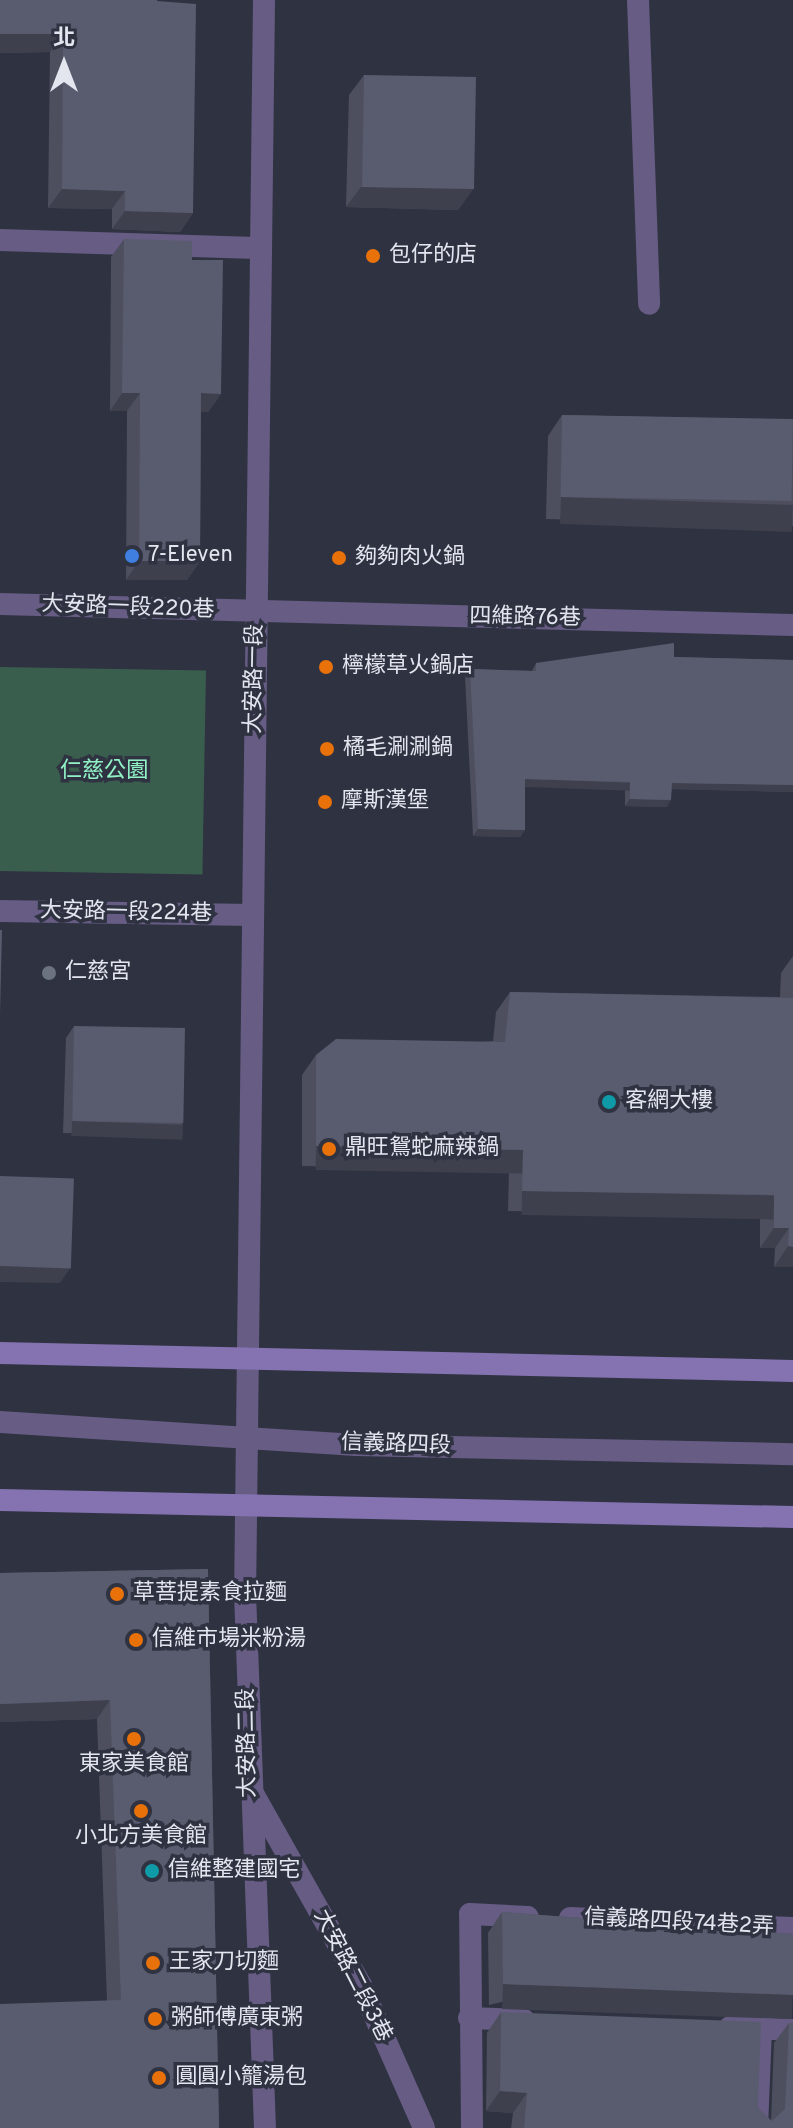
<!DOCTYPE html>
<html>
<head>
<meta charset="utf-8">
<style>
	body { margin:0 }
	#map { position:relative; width:793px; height:2128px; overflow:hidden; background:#2f3241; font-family:Overpass,"Noto Sans TC",sans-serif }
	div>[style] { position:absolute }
	.green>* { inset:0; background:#3a5e4d; transform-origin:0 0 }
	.service>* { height:22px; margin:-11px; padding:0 11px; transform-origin:11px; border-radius:11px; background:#675c84 }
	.minor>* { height:22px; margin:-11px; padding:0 11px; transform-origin:11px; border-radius:11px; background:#675c84 }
	.tertiary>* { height:22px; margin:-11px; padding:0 11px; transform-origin:11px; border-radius:11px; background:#675c84 }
	.secondary>* { height:22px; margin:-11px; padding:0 11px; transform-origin:11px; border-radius:11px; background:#8472b1 }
	.wall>* { inset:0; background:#4d4f5f }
	.shaded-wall>* { inset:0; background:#3e404d; transform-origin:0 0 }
	.building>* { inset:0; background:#595c6e; transform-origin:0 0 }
	.dots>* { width:22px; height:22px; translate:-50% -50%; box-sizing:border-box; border:4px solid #2f3241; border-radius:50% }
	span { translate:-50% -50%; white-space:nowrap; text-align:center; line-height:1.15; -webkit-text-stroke:7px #2f3241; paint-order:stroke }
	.poi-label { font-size:22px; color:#e3e5ef }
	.left { translate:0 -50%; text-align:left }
	.street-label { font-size:22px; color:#e3e5ef }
	.park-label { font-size:22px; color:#91f2c6 }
	.north { position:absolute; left:24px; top:24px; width:80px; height:80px; -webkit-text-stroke:6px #2f3241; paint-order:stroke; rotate:0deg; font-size:22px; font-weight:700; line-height:32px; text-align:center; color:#e3e5ef }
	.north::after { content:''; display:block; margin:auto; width:28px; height:36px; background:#e3e5ef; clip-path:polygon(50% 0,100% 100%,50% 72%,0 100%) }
</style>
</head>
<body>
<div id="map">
	<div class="green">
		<i style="left:0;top:667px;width:206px;height:204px;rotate:1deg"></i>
	</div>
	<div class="service">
		<i style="left:638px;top:0;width:304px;rotate:87.9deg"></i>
		<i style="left:0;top:911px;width:252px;rotate:0.9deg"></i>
		<i style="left:0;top:1422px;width:357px;rotate:3.7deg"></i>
		<i style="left:356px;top:1445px;width:437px;rotate:1.2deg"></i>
		<i style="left:251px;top:1790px;width:224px;rotate:60.6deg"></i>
		<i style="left:361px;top:1985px;width:156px;rotate:66.2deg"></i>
		<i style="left:570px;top:1918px;width:223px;rotate:2.6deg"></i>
		<i style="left:469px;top:2018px;width:55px;rotate:2.1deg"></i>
		<i style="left:730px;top:2027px;width:63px;rotate:2.7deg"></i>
		<i style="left:472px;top:2128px;width:214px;rotate:-90.5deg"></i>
		<i style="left:470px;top:1914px;width:58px;rotate:3deg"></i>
		<i style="left:757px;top:2128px;width:100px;rotate:-87.7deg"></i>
	</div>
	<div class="minor">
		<i style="left:0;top:240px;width:261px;rotate:1.8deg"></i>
		<i style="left:0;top:604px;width:793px;rotate:1.52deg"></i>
	</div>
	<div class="tertiary">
		<i style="left:264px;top:0;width:1593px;rotate:90.68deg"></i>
		<i style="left:245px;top:1593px;width:535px;rotate:87.86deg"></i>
	</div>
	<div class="secondary">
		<i style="left:0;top:1353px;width:793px;rotate:1.3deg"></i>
		<i style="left:0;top:1500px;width:793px;rotate:1.23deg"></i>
	</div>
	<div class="wall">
		<i style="clip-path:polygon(157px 0,193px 213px,180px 232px,112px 229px,112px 209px,48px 208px,50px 52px,0 53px)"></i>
		<i style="clip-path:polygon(364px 75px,473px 189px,458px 210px,346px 207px,349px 95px)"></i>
		<i style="clip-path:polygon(124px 239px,192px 260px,221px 394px,208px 412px,201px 412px,200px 561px,187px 580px,126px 580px,127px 411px,110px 411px,111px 257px)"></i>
		<i style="clip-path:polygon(562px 415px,793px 420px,793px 526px,546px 519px,548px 436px)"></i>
		<i style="clip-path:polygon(674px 657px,793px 660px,793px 792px,672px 789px,667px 807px,625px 806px,625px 789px,525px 786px,525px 830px,520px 837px,473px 836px,465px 676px,470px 669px,532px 671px,536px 663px)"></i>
		<i style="clip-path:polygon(793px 956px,793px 1267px,774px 1267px,775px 1248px,760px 1248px,760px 1215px,508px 1211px,509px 1170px,302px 1166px,302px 1075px,316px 1055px,493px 1041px,496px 1012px,510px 992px,780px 997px,781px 973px)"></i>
		<i style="clip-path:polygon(74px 1026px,183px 1124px,175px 1136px,63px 1133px,66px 1038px)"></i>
		<i style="clip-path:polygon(208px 1569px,219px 2128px,107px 2001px,97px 1719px,0 1722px,0 1573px)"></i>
		<i style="clip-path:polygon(502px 1912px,793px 1934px,489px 2005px,488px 1933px)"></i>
		<i style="clip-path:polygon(501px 2012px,758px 2108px,771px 2121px,774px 2043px,789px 2023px,793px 2128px,511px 2128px,513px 2113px,486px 2111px,487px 2033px)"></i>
	</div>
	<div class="shaded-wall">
		<i style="clip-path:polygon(0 34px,63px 34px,50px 52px,0 53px)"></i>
		<i style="clip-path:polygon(361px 187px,473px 189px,458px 210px,346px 207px)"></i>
		<i style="clip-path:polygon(62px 189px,125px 191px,112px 209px,48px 208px)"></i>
		<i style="clip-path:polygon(125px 211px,193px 213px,180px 232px,112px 229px)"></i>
		<i style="clip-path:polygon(122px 393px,140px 393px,127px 411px,110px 411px)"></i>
		<i style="clip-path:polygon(201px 393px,221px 394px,208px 412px,188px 412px)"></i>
		<i style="left:561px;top:497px;width:232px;height:27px;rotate:2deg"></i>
		<i style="clip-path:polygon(139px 561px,200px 561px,187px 580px,126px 580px)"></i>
		<i style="left:525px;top:779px;width:105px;height:8px;rotate:2deg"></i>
		<i style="clip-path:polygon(672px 783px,793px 785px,793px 792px,667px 789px)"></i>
		<i style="clip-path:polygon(630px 799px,671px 800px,667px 807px,625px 806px)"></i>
		<i style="clip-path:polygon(478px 829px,525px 830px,520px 837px,473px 836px)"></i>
		<i style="left:72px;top:1121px;width:111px;height:15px;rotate:2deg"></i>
		<i style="left:316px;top:1146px;width:207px;height:24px;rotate:1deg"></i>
		<i style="left:522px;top:1191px;width:252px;height:24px;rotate:1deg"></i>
		<i style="clip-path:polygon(774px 1228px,789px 1228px,775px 1248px,760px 1248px)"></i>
		<i style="clip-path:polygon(788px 1246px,793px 1247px,793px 1267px,774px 1267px)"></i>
		<i style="clip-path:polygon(0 1266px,71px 1267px,60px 1283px,0 1282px)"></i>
		<i style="clip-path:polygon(110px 1700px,97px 1719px,0 1722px,0 1704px)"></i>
		<i style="left:503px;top:1984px;width:290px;height:25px;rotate:2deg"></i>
		<i style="clip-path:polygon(500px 2091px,527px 2093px,513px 2113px,486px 2111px)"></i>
	</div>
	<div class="building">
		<i style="clip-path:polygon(0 0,157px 0,157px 1px,196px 4px,193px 213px,125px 211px,125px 191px,62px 189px,63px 34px,0 34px)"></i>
		<i style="left:364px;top:75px;width:112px;height:112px;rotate:1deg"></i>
		<i style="clip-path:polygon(124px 239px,192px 241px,192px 260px,223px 260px,221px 394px,201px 393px,200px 561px,139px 561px,140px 393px,122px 393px)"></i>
		<i style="left:562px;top:415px;width:231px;height:82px;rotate:1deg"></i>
		<i style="clip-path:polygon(674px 643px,674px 657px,793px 660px,793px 785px,672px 783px,671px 800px,630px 799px,630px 782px,525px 779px,525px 830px,478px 829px,470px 669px,536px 671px,536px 663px)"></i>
		<i style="clip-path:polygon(0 930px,2px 930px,0 1014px)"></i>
		<i style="clip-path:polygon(510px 992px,793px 998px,793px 1247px,788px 1246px,789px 1228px,774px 1228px,774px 1195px,522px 1191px,523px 1150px,316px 1146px,316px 1055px,336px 1039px,505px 1042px)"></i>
		<i style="left:74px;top:1026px;width:111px;height:95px;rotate:1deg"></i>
		<i style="left:0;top:1176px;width:74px;height:90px;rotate:2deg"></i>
		<i style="clip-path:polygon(208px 1569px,219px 2128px,0 2128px,0 2004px,121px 2000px,110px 1700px,0 1704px,0 1573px)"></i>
		<i style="clip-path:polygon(502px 1912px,793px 1934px,793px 1995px,503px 1984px)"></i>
		<i style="clip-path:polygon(501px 2012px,761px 2022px,758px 2108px,772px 2121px,785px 2109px,789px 2023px,793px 2023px,793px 2128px,524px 2128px,527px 2093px,500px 2091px)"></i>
	</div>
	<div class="dots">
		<i style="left:373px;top:256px;background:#e8710a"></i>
		<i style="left:132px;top:556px;background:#3f7fe0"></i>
		<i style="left:339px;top:558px;background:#e8710a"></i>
		<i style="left:326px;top:667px;background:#e8710a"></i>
		<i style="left:327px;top:749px;background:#e8710a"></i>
		<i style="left:325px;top:802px;background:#e8710a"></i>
		<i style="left:49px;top:973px;background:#6b7280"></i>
		<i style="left:609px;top:1102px;background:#0f9aa8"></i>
		<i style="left:329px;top:1149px;background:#e8710a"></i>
		<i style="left:117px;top:1594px;background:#e8710a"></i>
		<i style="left:136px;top:1640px;background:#e8710a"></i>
		<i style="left:134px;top:1739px;background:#e8710a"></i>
		<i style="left:141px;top:1811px;background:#e8710a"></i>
		<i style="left:152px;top:1871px;background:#0f9aa8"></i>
		<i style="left:153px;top:1963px;background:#e8710a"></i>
		<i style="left:155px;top:2019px;background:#e8710a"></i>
		<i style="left:159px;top:2078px;background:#e8710a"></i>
	</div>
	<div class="poi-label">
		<span class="left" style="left:389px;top:256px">包仔的店</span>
		<span class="left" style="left:148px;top:556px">7-Eleven</span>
		<span class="left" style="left:355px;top:558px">夠夠肉火鍋</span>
		<span class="left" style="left:342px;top:667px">檸檬草火鍋店</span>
		<span class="left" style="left:343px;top:749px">橘毛涮涮鍋</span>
		<span class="left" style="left:341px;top:802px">摩斯漢堡</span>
		<span class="left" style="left:65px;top:973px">仁慈宮</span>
		<span class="left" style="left:625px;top:1102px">客網大樓</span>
		<span class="left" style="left:345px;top:1149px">鼎旺鴛蛇麻辣鍋</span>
		<span class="left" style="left:133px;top:1594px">草菩提素食拉麵</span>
		<span class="left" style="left:152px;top:1640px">信維市場米粉湯</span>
		<span style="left:134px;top:1765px">東家美食館</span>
		<span style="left:141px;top:1837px">小北方美食館</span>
		<span class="left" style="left:168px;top:1871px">信維整建國宅</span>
		<span class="left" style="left:169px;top:1963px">王家刀切麵</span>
		<span class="left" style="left:171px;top:2019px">粥師傅廣東粥</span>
		<span class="left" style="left:175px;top:2078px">圓圓小籠湯包</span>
	</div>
	<div class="street-label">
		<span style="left:128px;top:608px;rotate:2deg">大安路一段220巷</span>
		<span style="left:525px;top:618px;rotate:1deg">四維路76巷</span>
		<span style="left:255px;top:679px;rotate:-89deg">大安路一段</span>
		<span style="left:126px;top:913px;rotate:1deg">大安路一段224巷</span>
		<span style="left:396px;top:1445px;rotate:2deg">信義路四段</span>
		<span style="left:248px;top:1743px;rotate:-91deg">大安路二段</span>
		<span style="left:679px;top:1923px;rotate:3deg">信義路四段74巷2弄</span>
		<span style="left:352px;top:1976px;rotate:63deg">大安路二段3巷</span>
	</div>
	<div class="park-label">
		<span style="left:104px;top:772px">仁慈公園</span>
	</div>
	<div class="north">北</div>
</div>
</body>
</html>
